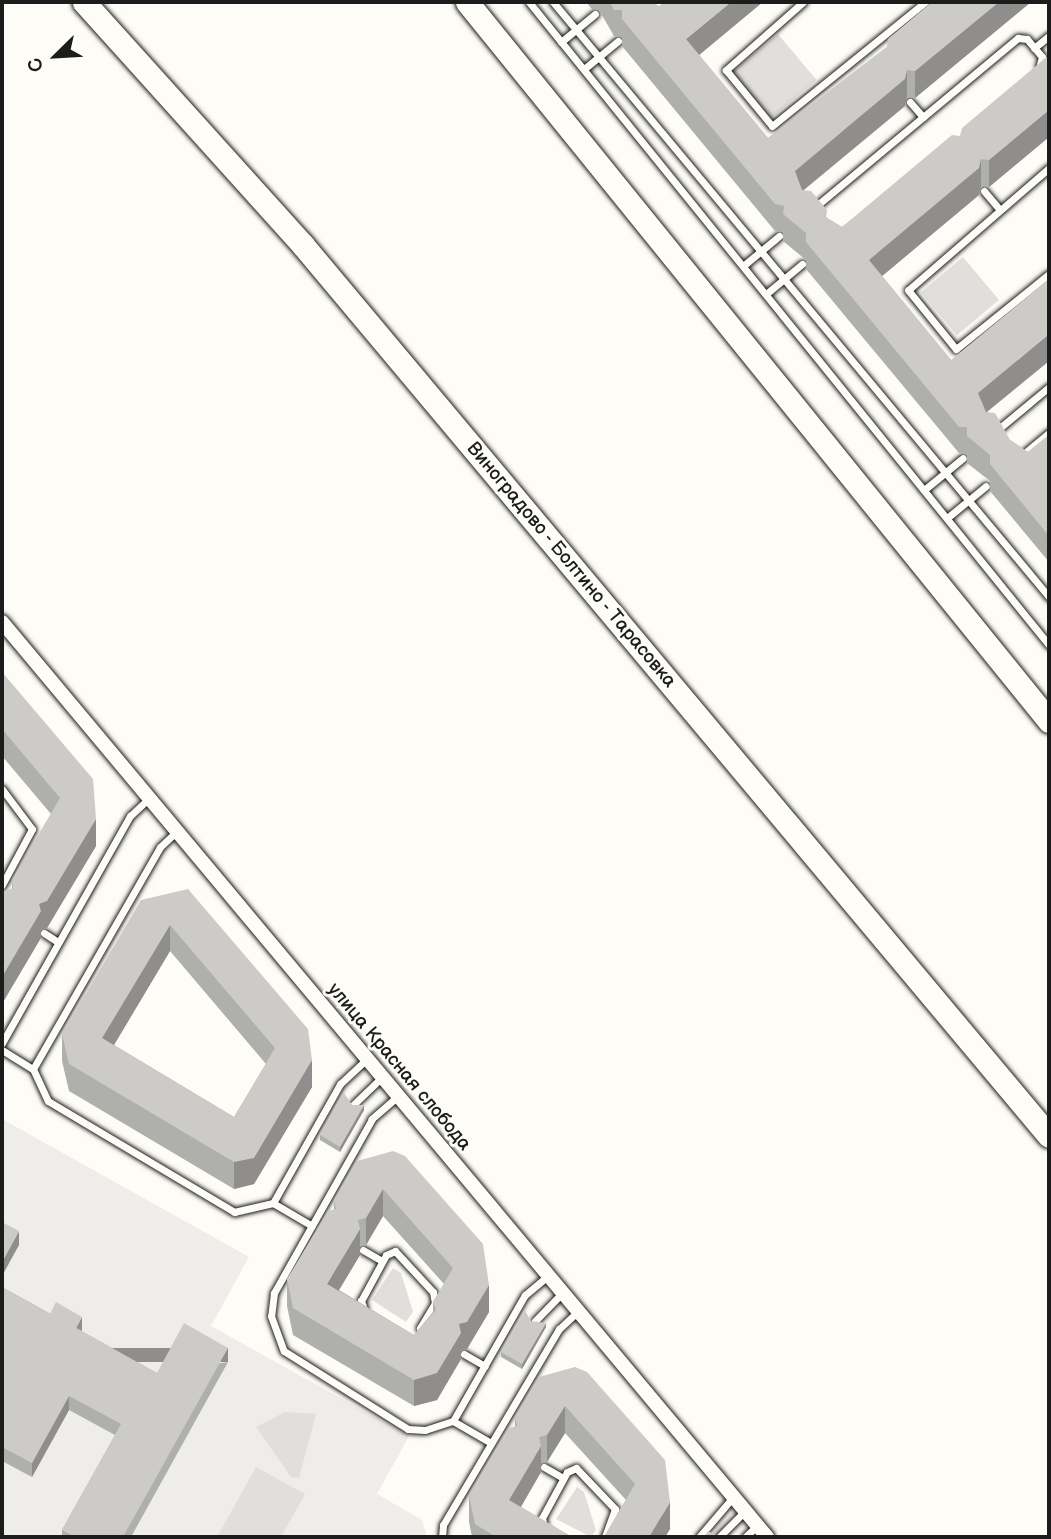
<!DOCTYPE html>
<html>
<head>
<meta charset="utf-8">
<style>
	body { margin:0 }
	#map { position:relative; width:1051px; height:1539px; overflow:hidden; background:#fdfcf7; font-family:"Balsamiq Sans",sans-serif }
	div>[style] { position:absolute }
	.built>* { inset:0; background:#eeede9 }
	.green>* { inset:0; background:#e0dfdb; transform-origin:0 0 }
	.roads { filter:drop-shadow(0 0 2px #1c1c1c) drop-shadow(0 0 2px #1c1c1c) }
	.service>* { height:7px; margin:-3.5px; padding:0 3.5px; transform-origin:3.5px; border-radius:3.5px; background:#fdfcf7 }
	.minor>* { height:14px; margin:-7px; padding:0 7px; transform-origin:7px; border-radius:7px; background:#fdfcf7 }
	.primary>* { height:23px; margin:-11.5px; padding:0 11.5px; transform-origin:11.5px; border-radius:11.5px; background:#fdfcf7 }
	.wall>* { inset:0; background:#afafac }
	.shaded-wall>* { inset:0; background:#8f8e8c; transform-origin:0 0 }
	.building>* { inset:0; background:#cccbc8 }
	span { translate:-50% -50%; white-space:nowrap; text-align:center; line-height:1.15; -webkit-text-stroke:6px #fdfcf7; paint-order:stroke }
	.street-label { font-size:19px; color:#1c1c1c }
	.frame { position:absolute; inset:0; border:4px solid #1c1c1c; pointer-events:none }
	.north { position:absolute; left:21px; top:21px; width:70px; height:70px; -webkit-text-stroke:5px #fdfcf7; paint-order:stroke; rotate:246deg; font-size:19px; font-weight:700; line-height:28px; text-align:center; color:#1c1c1c }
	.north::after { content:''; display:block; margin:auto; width:24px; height:32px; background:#1c1c1c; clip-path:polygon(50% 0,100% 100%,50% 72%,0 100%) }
</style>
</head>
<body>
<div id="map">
	<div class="built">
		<i style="clip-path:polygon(2px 1119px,249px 1257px,211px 1326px,409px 1436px,377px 1494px,422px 1520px,427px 1537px,2px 1537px)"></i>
	</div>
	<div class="green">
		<i style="left:778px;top:34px;width:60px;height:60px;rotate:50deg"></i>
		<i style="left:963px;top:257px;width:56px;height:55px;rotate:50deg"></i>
		<i style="clip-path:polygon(393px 1268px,401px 1273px,413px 1312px,406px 1322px,372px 1300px)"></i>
		<i style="clip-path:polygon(285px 1412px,316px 1414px,299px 1478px,291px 1477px,256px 1427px)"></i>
		<i style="clip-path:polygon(256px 1467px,305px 1494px,281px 1537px,217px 1537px)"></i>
		<i style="clip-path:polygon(577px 1487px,584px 1492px,596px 1530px,591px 1537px,556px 1519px)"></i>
	</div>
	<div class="roads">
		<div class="service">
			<i style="left:529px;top:2px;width:827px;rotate:51.04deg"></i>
			<i style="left:553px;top:2px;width:775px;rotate:50.18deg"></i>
			<i style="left:803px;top:2px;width:103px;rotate:138.6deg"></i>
			<i style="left:726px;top:70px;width:72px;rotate:50.6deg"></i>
			<i style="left:772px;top:126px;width:197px;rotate:-39deg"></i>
			<i style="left:561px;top:42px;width:44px;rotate:-39.5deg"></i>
			<i style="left:1034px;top:48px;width:19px;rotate:-39deg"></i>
			<i style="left:584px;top:69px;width:44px;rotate:-39.5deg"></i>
			<i style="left:910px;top:102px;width:20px;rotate:49deg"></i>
			<i style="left:1049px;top:168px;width:186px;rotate:139.1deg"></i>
			<i style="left:908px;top:290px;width:76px;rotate:50.9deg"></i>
			<i style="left:956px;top:349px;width:119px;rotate:-38.9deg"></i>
			<i style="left:984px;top:191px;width:23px;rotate:50deg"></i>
			<i style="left:815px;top:207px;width:264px;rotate:-39.8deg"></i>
			<i style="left:1018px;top:38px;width:9px;rotate:6deg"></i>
			<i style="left:1027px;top:39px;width:23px;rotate:50deg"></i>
			<i style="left:1042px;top:57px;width:11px;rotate:105deg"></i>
			<i style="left:743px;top:266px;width:47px;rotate:-39.8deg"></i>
			<i style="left:766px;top:294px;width:47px;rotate:-39.8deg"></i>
			<i style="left:996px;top:431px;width:69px;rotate:-39.7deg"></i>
			<i style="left:1020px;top:457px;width:38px;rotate:-40deg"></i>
			<i style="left:924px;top:490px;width:50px;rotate:-39.4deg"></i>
			<i style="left:947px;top:518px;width:50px;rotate:-39.4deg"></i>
			<i style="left:2px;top:789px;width:50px;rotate:53.1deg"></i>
			<i style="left:32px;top:829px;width:64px;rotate:118.2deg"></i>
			<i style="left:44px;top:933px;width:17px;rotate:33deg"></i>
			<i style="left:2px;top:1043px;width:261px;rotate:-60.6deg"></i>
			<i style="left:130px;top:816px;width:26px;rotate:-43deg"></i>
			<i style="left:2px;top:1050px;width:36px;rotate:32deg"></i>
			<i style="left:33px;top:1069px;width:35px;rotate:65deg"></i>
			<i style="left:48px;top:1101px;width:217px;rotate:30.8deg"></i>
			<i style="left:234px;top:1212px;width:40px;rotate:-13deg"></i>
			<i style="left:273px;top:1203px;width:137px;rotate:-60.6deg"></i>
			<i style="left:340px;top:1084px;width:37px;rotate:-43deg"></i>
			<i style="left:33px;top:1069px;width:256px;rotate:-60.2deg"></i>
			<i style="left:160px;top:847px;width:23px;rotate:-43deg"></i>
			<i style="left:398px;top:1096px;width:35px;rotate:139deg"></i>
			<i style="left:372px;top:1119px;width:200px;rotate:119.4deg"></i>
			<i style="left:274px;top:1293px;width:23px;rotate:97deg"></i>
			<i style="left:271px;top:1316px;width:37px;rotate:70deg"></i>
			<i style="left:284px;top:1351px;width:146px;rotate:32.2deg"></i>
			<i style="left:408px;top:1429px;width:17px;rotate:3deg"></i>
			<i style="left:425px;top:1430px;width:29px;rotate:-18deg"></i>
			<i style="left:453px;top:1421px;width:145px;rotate:-60.3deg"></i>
			<i style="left:525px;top:1295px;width:30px;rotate:-40deg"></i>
			<i style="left:354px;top:1104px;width:39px;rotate:-44deg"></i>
			<i style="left:273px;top:1203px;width:45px;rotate:30.5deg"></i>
			<i style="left:363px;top:1250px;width:22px;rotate:30deg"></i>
			<i style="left:364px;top:1309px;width:9px;rotate:-111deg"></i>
			<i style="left:361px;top:1301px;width:52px;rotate:-61.5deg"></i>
			<i style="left:386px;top:1255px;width:10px;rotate:-24deg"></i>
			<i style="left:395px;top:1251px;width:56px;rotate:47.2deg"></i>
			<i style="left:433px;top:1292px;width:11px;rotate:80deg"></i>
			<i style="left:435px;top:1303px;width:29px;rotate:121deg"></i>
			<i style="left:420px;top:1328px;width:8px;rotate:30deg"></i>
			<i style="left:535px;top:1321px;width:39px;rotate:-46deg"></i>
			<i style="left:464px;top:1354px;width:24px;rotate:30deg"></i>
			<i style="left:453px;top:1421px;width:44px;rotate:30.1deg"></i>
			<i style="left:544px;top:1467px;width:22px;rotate:30deg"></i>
			<i style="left:544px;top:1526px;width:8px;rotate:-104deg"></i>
			<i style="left:542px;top:1518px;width:52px;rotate:-61.5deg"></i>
			<i style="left:567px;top:1472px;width:10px;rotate:-24deg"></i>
			<i style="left:576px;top:1468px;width:57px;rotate:46.4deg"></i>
			<i style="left:615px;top:1509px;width:30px;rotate:110deg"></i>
			<i style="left:442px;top:1537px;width:12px;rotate:-85deg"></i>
			<i style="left:443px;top:1525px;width:228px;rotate:-59.4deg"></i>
			<i style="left:559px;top:1329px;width:26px;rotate:-43deg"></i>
			<i style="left:699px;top:1537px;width:52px;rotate:-49.6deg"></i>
			<i style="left:719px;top:1537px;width:37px;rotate:-45deg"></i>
			<i style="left:745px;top:1537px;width:16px;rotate:-43deg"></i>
		</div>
		<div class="minor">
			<i style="left:2px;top:622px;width:1193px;rotate:50.1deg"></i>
		</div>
		<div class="primary">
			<i style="left:84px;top:2px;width:326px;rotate:48deg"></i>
			<i style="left:302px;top:244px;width:1163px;rotate:50.06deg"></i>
			<i style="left:467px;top:2px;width:925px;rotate:51.01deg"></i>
		</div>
	</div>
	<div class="wall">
		<i style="clip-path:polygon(586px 2px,652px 2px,699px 55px,768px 138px,887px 47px,932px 2px,1031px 2px,915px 98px,907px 97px,905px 106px,804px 190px,827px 218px,842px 227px,960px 136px,1049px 55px,1049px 137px,989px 187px,981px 186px,979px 195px,882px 276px,951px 360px,1049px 361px,987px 412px,1010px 440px,1028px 452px,1049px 435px,1049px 562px,990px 491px,990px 481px,967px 463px,967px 454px,959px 453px,806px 269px,806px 260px,783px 241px,783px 232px,775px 231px,622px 46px,622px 37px,614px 36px,599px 10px,592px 9px)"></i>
		<i style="clip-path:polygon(2px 672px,96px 846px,47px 928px,41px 930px,41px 938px,12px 889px,12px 880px,51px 814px,2px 756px)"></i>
		<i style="clip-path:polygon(evenodd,188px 889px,312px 1087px,254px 1184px,234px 1189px,69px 1091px,62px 1061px,62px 1034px,188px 889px,170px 951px,266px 1064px,234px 1117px,114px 1045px,170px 951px)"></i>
		<i style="clip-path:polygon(352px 1105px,364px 1110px,340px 1152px,320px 1140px,320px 1135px)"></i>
		<i style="clip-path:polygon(evenodd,405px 1156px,489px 1312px,467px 1349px,461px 1350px,461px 1359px,437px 1400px,414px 1406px,293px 1335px,287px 1306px,287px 1279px,334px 1209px,334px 1200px,405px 1156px,383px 1216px,444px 1284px,433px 1302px,433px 1312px,414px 1335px,339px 1290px,360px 1255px,360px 1246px,366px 1245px,383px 1216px)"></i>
		<i style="clip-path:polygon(2px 1287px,157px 1373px,228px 1362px,131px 1537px,62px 1537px,62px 1530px,115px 1435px,69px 1410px,32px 1477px,2px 1461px)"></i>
		<i style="clip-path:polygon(531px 1321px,546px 1327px,522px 1369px,501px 1357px,501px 1352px)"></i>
		<i style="clip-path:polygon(575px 1367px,670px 1529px,665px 1537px,604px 1537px,626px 1500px,565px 1433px,547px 1462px,541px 1463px,541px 1472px,521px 1507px,572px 1537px,472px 1537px,469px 1522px,469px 1496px,515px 1426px,515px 1417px)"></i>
	</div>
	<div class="shaded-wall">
		<i style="clip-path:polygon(731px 2px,763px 2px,686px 66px,686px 39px)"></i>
		<i style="clip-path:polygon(999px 2px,1031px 2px,915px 98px,915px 71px)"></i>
		<i style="clip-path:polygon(907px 70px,907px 97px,905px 106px,795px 197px,795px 171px)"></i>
		<i style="clip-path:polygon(1049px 110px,1049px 137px,989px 187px,989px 160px)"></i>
		<i style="clip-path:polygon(981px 159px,981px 186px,979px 195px,869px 287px,869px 260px)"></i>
		<i style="clip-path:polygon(1049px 334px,1049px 361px,978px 419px,978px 393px)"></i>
		<i style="clip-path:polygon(96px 819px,96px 846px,47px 928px,41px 930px,41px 938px,2px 1004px,2px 977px,39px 904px)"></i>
		<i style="clip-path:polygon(170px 925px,170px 951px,102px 1065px,102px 1038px)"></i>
		<i style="clip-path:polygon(312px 1060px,312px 1087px,254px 1184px,234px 1189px,234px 1162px)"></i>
		<i style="clip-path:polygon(364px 1105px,364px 1110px,340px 1152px,340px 1147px)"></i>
		<i style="clip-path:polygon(383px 1189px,383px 1216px,366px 1245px,366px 1218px)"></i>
		<i style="clip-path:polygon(360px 1229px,360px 1255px,327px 1310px,327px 1284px)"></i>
		<i style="clip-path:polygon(19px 1231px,19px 1245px,2px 1276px,2px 1262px)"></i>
		<i style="clip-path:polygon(489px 1285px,489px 1312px,467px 1349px,461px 1350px,461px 1359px,437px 1400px,414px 1406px,414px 1380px)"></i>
		<i style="clip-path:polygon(82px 1317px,82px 1331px,76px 1328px)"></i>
		<i style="clip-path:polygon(546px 1323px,546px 1327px,522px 1369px,522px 1364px)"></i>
		<i style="left:228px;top:1348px;width:14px;height:216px;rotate:90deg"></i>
		<i style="clip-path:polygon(69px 1396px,69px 1410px,32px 1477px,32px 1463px)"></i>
		<i style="clip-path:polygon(565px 1406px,565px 1433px,547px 1462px,547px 1435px)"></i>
		<i style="clip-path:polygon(541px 1446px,541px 1472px,509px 1527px,509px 1500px)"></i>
		<i style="clip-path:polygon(670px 1502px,670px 1529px,665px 1537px,649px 1537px)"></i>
	</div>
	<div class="building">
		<i style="clip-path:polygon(610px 2px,652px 2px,659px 6px,665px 2px,731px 2px,686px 39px,768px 138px,887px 47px,888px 39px,932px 2px,999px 2px,915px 71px,907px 70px,905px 79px,795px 171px,802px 190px,811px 191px,827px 210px,826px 218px,842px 227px,952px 135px,960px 136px,962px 128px,1049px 55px,1049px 110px,989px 160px,981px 159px,979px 168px,869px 260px,951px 360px,1049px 279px,1049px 334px,978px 393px,986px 412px,995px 413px,1010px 440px,1028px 452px,1049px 435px,1049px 536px,990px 464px,990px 455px,967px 436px,967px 427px,959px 427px,806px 242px,806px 233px,783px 214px,784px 206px,775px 204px,622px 19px,622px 10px,614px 10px)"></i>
		<i style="clip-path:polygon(2px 672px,93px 779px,96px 819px,47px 901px,39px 904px,41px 911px,2px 977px,2px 897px,5px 891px,13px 888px,12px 880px,60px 798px,2px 729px)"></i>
		<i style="clip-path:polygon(evenodd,188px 889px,308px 1029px,312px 1060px,254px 1158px,234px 1162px,69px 1064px,62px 1034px,141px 900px,188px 889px,170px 925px,275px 1048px,234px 1117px,102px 1038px,170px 925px)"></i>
		<i style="clip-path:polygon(344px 1093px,352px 1105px,364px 1105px,340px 1147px,320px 1135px)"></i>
		<i style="clip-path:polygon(evenodd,393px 1151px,405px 1156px,483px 1244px,489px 1285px,467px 1322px,459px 1324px,461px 1333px,437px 1373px,414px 1380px,293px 1308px,287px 1279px,328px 1211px,336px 1209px,334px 1200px,357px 1161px,393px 1151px,383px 1189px,453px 1268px,433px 1302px,436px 1310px,414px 1335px,327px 1284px,360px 1229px,358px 1220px,366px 1218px,383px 1189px)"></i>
		<i style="clip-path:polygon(2px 1222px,19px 1231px,2px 1262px)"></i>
		<i style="clip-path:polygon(2px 1287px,50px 1314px,56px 1302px,82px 1317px,76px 1328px,157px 1373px,184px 1323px,228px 1348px,123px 1537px,75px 1537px,62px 1530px,121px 1424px,69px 1396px,32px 1463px,2px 1447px)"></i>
		<i style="clip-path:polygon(525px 1311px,531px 1321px,546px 1323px,522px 1364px,501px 1352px)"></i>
		<i style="clip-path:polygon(575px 1367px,587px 1372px,665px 1460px,670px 1502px,649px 1537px,604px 1537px,635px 1484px,565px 1406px,547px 1435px,539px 1437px,541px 1446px,509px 1500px,572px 1537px,496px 1537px,475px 1524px,469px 1496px,509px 1428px,517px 1426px,515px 1417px,539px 1377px)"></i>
		<i style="clip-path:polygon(708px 1531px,719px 1537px,704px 1537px)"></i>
	</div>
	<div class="street-label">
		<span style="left:571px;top:565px;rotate:50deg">Виноградово - Болтино - Тарасовка</span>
		<span style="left:399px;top:1067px;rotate:50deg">улица Красная слобода</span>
	</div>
	<div class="frame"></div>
	<div class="north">С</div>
</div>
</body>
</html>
